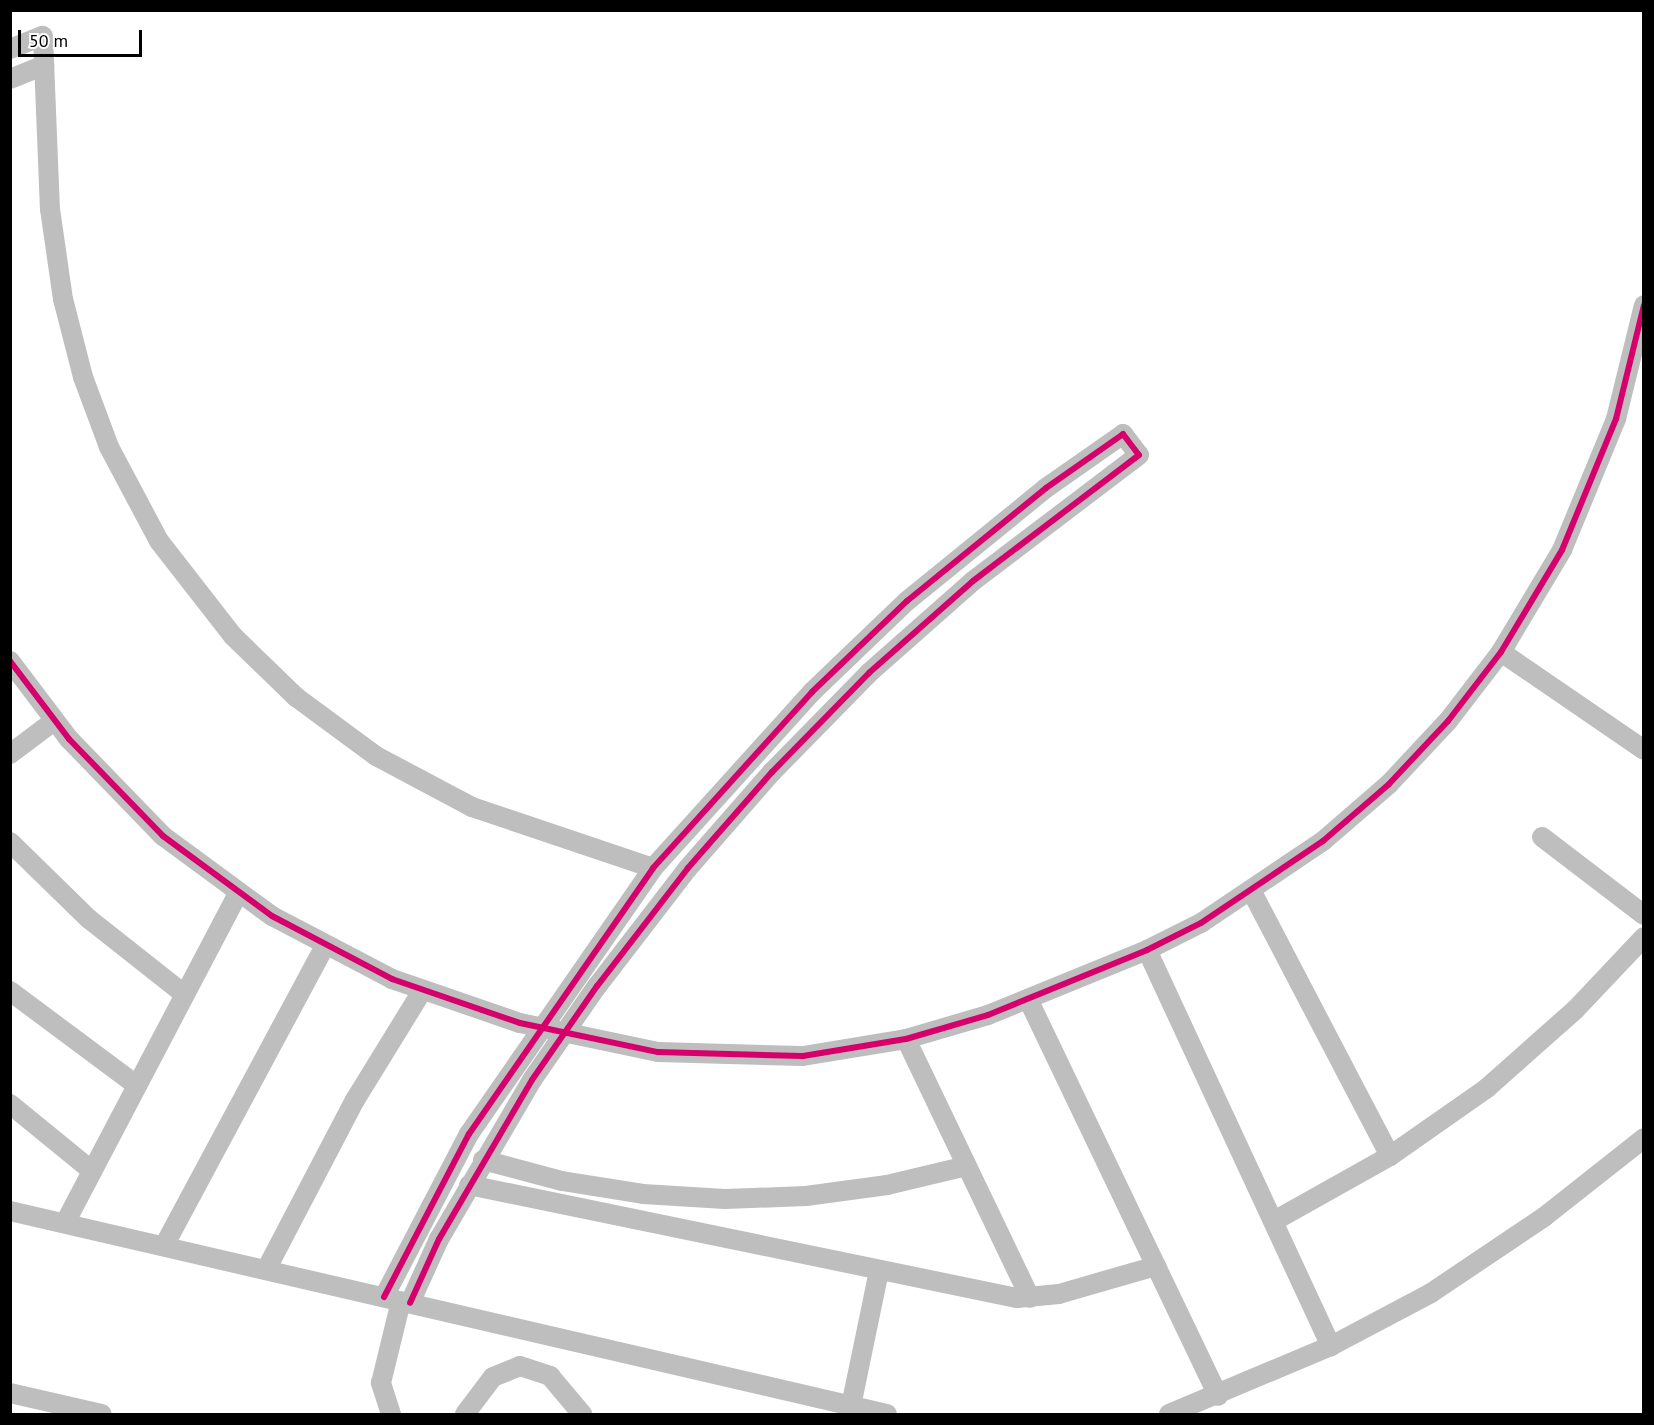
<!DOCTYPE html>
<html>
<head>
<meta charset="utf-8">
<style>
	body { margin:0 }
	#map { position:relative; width:1654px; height:1425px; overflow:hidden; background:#fff; font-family:"PT Sans",sans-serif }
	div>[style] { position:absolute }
	.street>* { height:20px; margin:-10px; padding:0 10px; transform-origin:10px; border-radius:10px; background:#bebebe }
	.cycleway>* { height:6px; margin:-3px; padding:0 3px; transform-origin:3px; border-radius:3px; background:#d6006c }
	span { translate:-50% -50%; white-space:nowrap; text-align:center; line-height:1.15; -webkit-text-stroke:4.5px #fff; paint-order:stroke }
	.frame { position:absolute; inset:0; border:12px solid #000; pointer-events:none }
	.scale { position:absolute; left:18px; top:30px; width:124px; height:27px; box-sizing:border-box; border:3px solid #000; border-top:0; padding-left:8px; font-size:18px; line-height:21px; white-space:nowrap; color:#000; -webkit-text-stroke:4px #fff; paint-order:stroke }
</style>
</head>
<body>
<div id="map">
	<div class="street">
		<i style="left:10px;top:49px;width:35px;rotate:-22deg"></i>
		<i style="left:43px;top:36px;width:173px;rotate:87.7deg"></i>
		<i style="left:50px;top:209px;width:91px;rotate:81.8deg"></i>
		<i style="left:63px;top:299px;width:81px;rotate:75.6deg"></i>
		<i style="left:83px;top:377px;width:75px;rotate:69.6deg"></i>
		<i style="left:109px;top:447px;width:106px;rotate:62deg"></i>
		<i style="left:159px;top:541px;width:120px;rotate:52.1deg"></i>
		<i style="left:233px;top:636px;width:88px;rotate:44.1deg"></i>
		<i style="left:296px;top:697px;width:99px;rotate:36.4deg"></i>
		<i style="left:376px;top:756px;width:109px;rotate:28deg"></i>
		<i style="left:472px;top:807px;width:191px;rotate:18.6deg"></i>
		<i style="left:10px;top:79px;width:37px;rotate:-22deg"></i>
		<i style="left:1501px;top:652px;width:173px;rotate:34.4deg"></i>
		<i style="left:10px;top:661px;width:98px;rotate:52.9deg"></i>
		<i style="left:69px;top:739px;width:135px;rotate:45.9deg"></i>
		<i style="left:163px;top:836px;width:135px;rotate:36.3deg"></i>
		<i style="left:272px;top:916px;width:136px;rotate:27.7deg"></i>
		<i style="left:392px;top:979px;width:135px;rotate:19deg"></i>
		<i style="left:520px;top:1023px;width:141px;rotate:11.9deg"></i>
		<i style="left:658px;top:1052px;width:145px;rotate:1.6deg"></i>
		<i style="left:803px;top:1056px;width:104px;rotate:-9.4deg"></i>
		<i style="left:906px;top:1039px;width:85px;rotate:-16.3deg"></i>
		<i style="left:988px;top:1015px;width:172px;rotate:-22.2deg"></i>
		<i style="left:1147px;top:950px;width:60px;rotate:-26.6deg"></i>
		<i style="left:1201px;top:923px;width:147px;rotate:-33.9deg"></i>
		<i style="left:1323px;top:841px;width:87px;rotate:-40.8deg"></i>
		<i style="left:1389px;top:784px;width:86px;rotate:-46.9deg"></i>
		<i style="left:1448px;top:721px;width:87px;rotate:-52.5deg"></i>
		<i style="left:1501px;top:652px;width:119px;rotate:-59.1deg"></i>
		<i style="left:1562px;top:550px;width:142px;rotate:-67.6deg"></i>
		<i style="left:1616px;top:419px;width:117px;rotate:-76.2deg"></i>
		<i style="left:10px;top:754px;width:55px;rotate:-36.9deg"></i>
		<i style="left:1542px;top:837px;width:128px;rotate:37.4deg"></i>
		<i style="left:10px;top:842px;width:110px;rotate:44.3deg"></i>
		<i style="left:89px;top:919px;width:121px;rotate:38.3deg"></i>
		<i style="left:1252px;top:892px;width:298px;rotate:62.4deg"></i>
		<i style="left:1147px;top:950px;width:437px;rotate:65.1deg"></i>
		<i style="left:10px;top:991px;width:157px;rotate:36.7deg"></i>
		<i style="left:1028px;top:999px;width:440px;rotate:64.4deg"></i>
		<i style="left:906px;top:1039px;width:287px;rotate:64.4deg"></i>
		<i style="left:10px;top:1104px;width:104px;rotate:39.2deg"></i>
		<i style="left:483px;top:1160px;width:82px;rotate:14.9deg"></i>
		<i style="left:562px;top:1181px;width:82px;rotate:9.1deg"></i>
		<i style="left:643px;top:1194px;width:82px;rotate:3.5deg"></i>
		<i style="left:725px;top:1199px;width:81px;rotate:-2.1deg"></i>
		<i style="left:806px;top:1196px;width:82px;rotate:-7.7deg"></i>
		<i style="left:887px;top:1185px;width:82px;rotate:-13.4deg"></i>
		<i style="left:469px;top:1185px;width:560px;rotate:11.65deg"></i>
		<i style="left:1017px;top:1298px;width:42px;rotate:-5.4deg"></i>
		<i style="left:1059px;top:1294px;width:101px;rotate:-16.1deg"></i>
		<i style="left:10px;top:1211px;width:900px;rotate:13.03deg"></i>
		<i style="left:1274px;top:1221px;width:133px;rotate:-29.3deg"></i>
		<i style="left:1390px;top:1156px;width:118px;rotate:-35deg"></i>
		<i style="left:1487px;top:1088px;width:118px;rotate:-41.6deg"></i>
		<i style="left:1575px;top:1010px;width:100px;rotate:-46.6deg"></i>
		<i style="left:65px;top:1223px;width:372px;rotate:-62.3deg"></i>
		<i style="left:164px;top:1246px;width:340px;rotate:-61.8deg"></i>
		<i style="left:266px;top:1270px;width:192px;rotate:-62.4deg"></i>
		<i style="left:355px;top:1100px;width:128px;rotate:-58.4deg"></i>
		<i style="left:384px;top:1297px;width:184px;rotate:-62.5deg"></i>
		<i style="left:469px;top:1134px;width:323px;rotate:-55.3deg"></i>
		<i style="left:653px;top:868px;width:237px;rotate:-47.9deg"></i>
		<i style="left:812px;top:692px;width:132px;rotate:-43.8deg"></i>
		<i style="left:907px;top:601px;width:179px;rotate:-39.1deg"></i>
		<i style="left:1046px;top:488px;width:94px;rotate:-35deg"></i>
		<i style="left:1123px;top:434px;width:26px;rotate:53deg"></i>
		<i style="left:1139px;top:455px;width:208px;rotate:142.8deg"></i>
		<i style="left:973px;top:581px;width:139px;rotate:138.5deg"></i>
		<i style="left:869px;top:673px;width:139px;rotate:134.4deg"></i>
		<i style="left:772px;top:772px;width:128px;rotate:131.2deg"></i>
		<i style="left:688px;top:868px;width:149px;rotate:127.6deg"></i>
		<i style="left:597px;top:986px;width:114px;rotate:124.7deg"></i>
		<i style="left:532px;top:1080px;width:184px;rotate:120.3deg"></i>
		<i style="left:439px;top:1239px;width:70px;rotate:114.4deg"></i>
		<i style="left:10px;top:1393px;width:94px;rotate:12.9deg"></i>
		<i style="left:851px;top:1406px;width:138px;rotate:-78.3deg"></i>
		<i style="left:391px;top:1414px;width:33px;rotate:-108deg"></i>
		<i style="left:381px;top:1383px;width:84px;rotate:-76.3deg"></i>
		<i style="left:465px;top:1414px;width:46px;rotate:-52.9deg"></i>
		<i style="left:493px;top:1377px;width:29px;rotate:-22deg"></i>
		<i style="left:520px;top:1366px;width:32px;rotate:18deg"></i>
		<i style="left:550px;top:1376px;width:50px;rotate:49.9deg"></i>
		<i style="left:1169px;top:1414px;width:176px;rotate:-22.8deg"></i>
		<i style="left:1331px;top:1346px;width:113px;rotate:-27.9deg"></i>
		<i style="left:1431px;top:1293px;width:136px;rotate:-33.9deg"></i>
		<i style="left:1544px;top:1217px;width:127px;rotate:-38.3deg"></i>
	</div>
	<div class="cycleway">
		<i style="left:10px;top:661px;width:98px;rotate:52.9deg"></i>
		<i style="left:69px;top:739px;width:135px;rotate:45.9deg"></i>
		<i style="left:163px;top:836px;width:135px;rotate:36.3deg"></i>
		<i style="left:272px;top:916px;width:136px;rotate:27.7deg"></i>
		<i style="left:392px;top:979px;width:135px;rotate:19deg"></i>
		<i style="left:520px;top:1023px;width:141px;rotate:11.9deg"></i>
		<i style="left:658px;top:1052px;width:145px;rotate:1.6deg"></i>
		<i style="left:803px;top:1056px;width:104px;rotate:-9.4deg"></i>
		<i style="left:906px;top:1039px;width:85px;rotate:-16.3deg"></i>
		<i style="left:988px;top:1015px;width:172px;rotate:-22.2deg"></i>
		<i style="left:1147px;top:950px;width:60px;rotate:-26.6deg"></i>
		<i style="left:1201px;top:923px;width:147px;rotate:-33.9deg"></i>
		<i style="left:1323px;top:841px;width:87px;rotate:-40.8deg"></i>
		<i style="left:1389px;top:784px;width:86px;rotate:-46.9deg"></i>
		<i style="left:1448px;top:721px;width:87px;rotate:-52.5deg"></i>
		<i style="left:1501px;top:652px;width:119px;rotate:-59.1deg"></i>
		<i style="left:1562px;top:550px;width:142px;rotate:-67.6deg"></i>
		<i style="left:1616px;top:419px;width:117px;rotate:-76.2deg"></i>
		<i style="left:384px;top:1297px;width:184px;rotate:-62.5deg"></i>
		<i style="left:469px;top:1134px;width:323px;rotate:-55.3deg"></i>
		<i style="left:653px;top:868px;width:237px;rotate:-47.9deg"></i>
		<i style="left:812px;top:692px;width:132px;rotate:-43.8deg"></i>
		<i style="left:907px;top:601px;width:179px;rotate:-39.1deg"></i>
		<i style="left:1046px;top:488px;width:94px;rotate:-35deg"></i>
		<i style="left:1123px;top:434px;width:26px;rotate:53deg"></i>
		<i style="left:1139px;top:455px;width:208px;rotate:142.8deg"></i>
		<i style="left:973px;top:581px;width:139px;rotate:138.5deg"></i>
		<i style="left:869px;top:673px;width:139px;rotate:134.4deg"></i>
		<i style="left:772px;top:772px;width:128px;rotate:131.2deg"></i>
		<i style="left:688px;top:868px;width:149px;rotate:127.6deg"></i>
		<i style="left:597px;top:986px;width:114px;rotate:124.7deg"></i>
		<i style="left:532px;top:1080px;width:184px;rotate:120.3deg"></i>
		<i style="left:439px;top:1239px;width:70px;rotate:114.4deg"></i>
	</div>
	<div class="frame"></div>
	<div class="scale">50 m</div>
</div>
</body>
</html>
